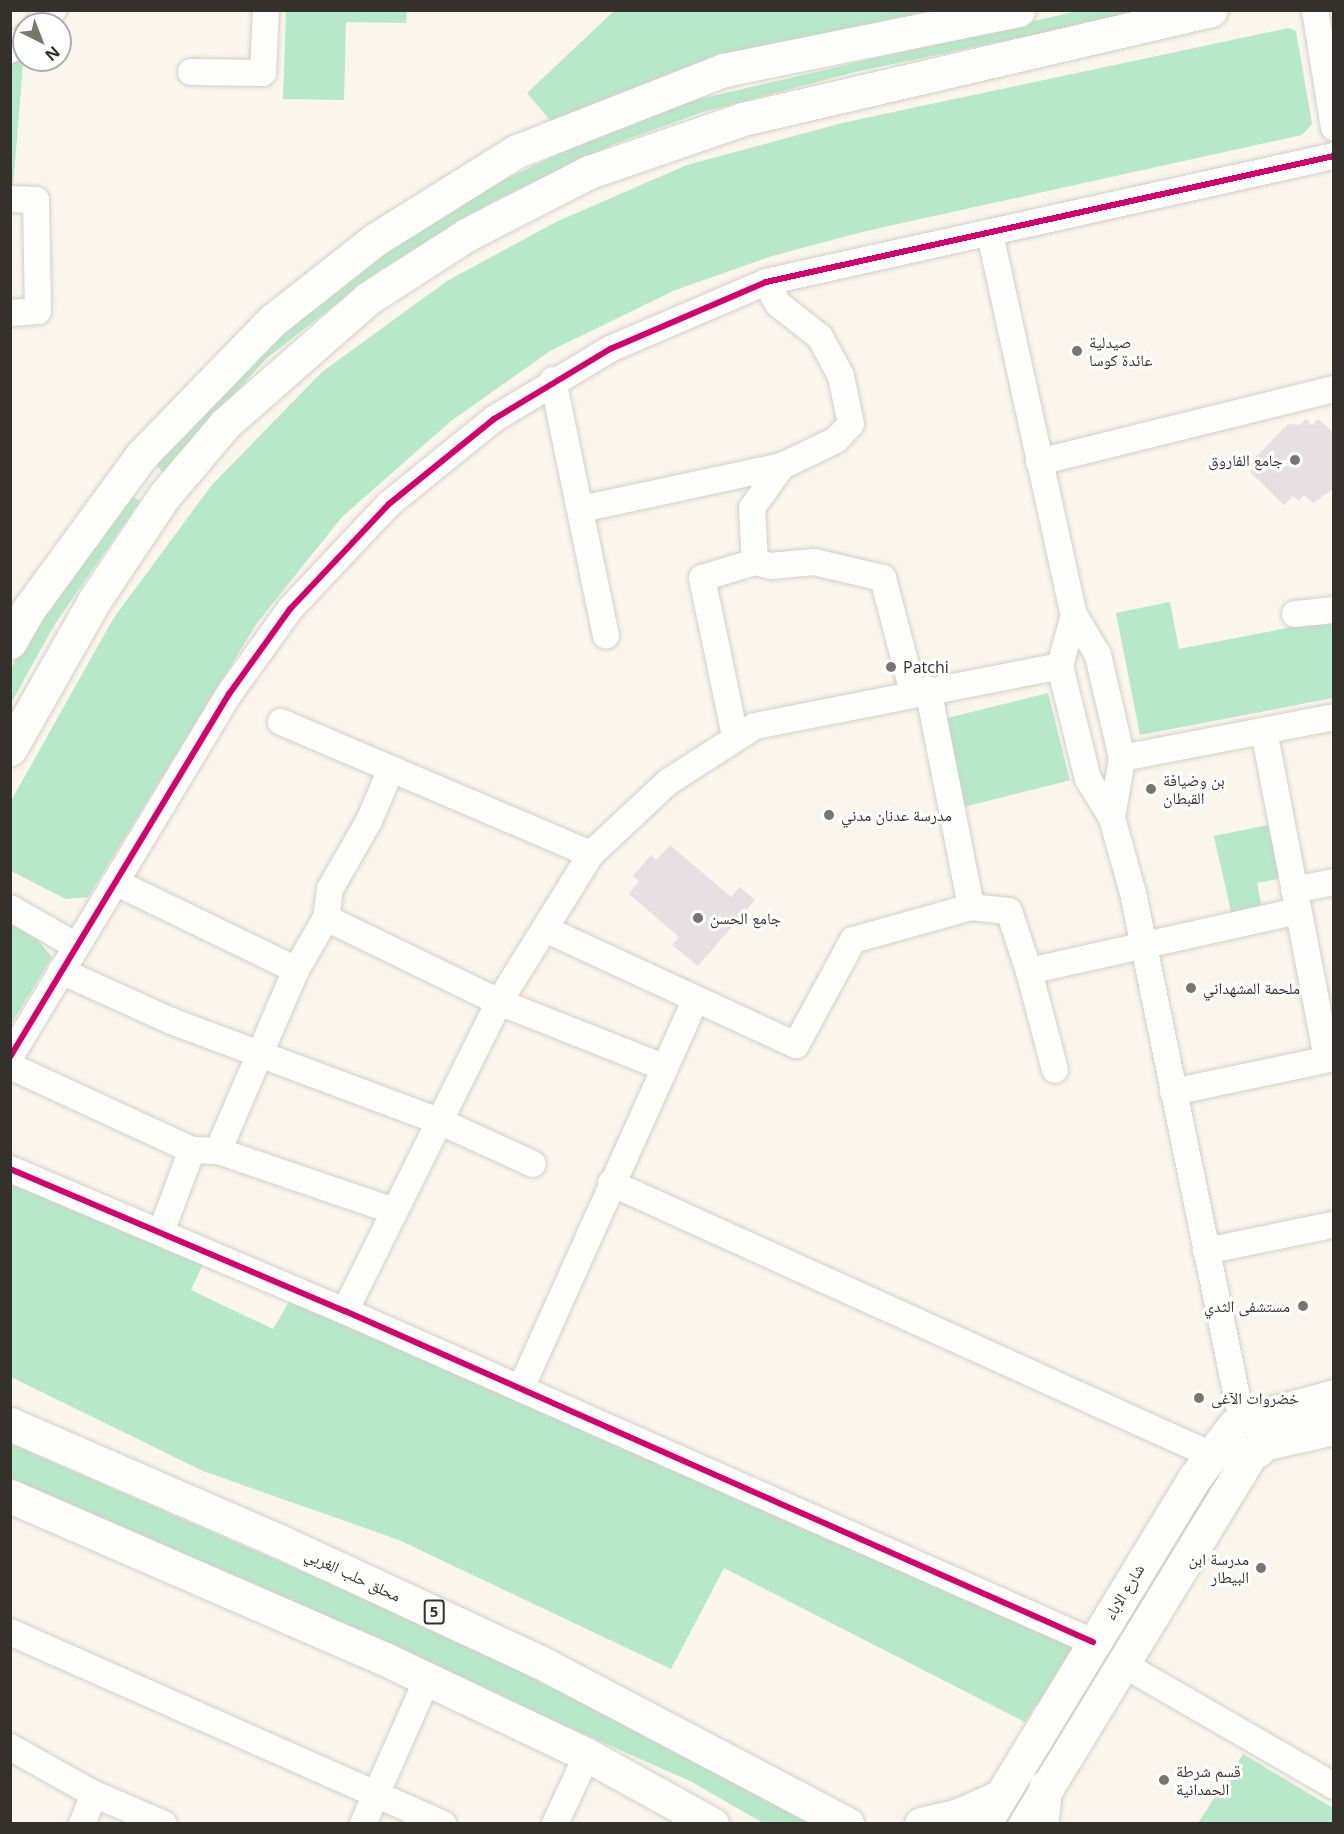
<!DOCTYPE html>
<html>
<head>
<meta charset="utf-8">
<style>
	body { margin:0 }
	#map { position:relative; width:1344px; height:1834px; overflow:hidden; background:#faf5ed; font-family:"Open Sans","Noto Naskh Arabic",sans-serif }
	div>[style] { position:absolute }
	.green>* { inset:0; background:#b6e8c9; transform-origin:0 0 }
	.building>* { inset:0; background:#e6e0e2 }
	.roads { filter:drop-shadow(0 0 2px #d3cfc9) drop-shadow(0 0 2px #d3cfc9) }
	.minor>* { height:26px; margin:-13px; padding:0 13px; transform-origin:13px; border-radius:13px; background:#fefefc }
	.major>* { height:33px; margin:-16.5px; padding:0 16.5px; transform-origin:16.5px; border-radius:16.5px; background:#fefefc }
	.major>.ring { margin:-16.5px; padding:0; box-sizing:content-box; background:none; border:33px solid #fefefc; border-radius:50% }
	.highway>* { height:33px; margin:-16.5px; padding:0 16.5px; transform-origin:16.5px; border-radius:16.5px; background:#fefefc }
	.cycleway>* { height:6px; margin:-3px; padding:0 3px; transform-origin:3px; border-radius:3px; background:#d6006c }
	.dots>* { width:16px; height:16px; translate:-50% -50%; box-sizing:border-box; border:3px solid #fff; border-radius:50% }
	span { translate:-50% -50%; white-space:nowrap; text-align:center; line-height:1.15; -webkit-text-stroke:6px #fff; paint-order:stroke }
	.shield-label span { padding:2px 4px; background:#fff; border:2px solid; border-radius:4px; -webkit-text-stroke-width:0 }
	.shield-label { font-size:15px; color:#34312c; font-weight:700 }
	.poi-label { font-size:16px; color:#34312c }
	.left { translate:0 -50%; text-align:left }
	.right { translate:-100% -50%; text-align:right }
	.street-label { font-size:16px; color:#34312c }
	.frame { position:absolute; inset:0; border:12px solid #34312c; pointer-events:none }
	.north { position:absolute; left:12px; top:12px; width:60px; height:60px; box-sizing:border-box; background:#fff; border:2px solid #aeadab; border-radius:50%; rotate:138deg; font-size:16px; font-weight:700; line-height:24px; text-align:center; color:#34312c }
	.north::after { content:''; display:block; margin:auto; width:21px; height:27px; background:#797670; clip-path:polygon(50% 0,100% 100%,50% 72%,0 100%) }
</style>
</head>
<body>
<div id="map">
	<div class="green">
		<i style="clip-path:polygon(286px 11px,407px 11px,406px 23px,346px 22px,344px 100px,283px 99px)"></i>
		<i style="clip-path:polygon(614px 11px,934px 11px,554px 125px,527px 93px)"></i>
		<i style="clip-path:polygon(1077px 11px,1147px 11px,855px 72px,703px 112px,614px 144px,492px 202px,377px 272px,267px 358px,162px 472px,154px 461px,265px 340px,389px 243px,476px 193px,584px 142px,678px 104px)"></i>
		<i style="clip-path:polygon(1289px 28px,1296px 31px,1312px 124px,1302px 135px,866px 231px,772px 256px,673px 291px,550px 351px,451px 421px,342px 517px,257px 623px,88px 897px,66px 899px,11px 871px,11px 801px,113px 619px,211px 486px,322px 372px,447px 281px,556px 222px,687px 165px,842px 123px)"></i>
		<i style="clip-path:polygon(24px 53px,13px 186px,10px 186px,10px 66px)"></i>
		<i style="clip-path:polygon(129px 494px,140px 501px,55px 624px,11px 703px,11px 669px,36px 623px)"></i>
		<i style="clip-path:polygon(1170px 602px,1179px 649px,1333px 619px,1333px 698px,1140px 735px,1116px 613px)"></i>
		<i style="left:1048px;top:693px;width:90px;height:111px;rotate:76deg"></i>
		<i style="clip-path:polygon(1268px 825px,1283px 878px,1257px 883px,1264px 919px,1234px 925px,1214px 836px)"></i>
		<i style="clip-path:polygon(11px 922px,34px 936px,52px 957px,11px 1024px)"></i>
		<i style="clip-path:polygon(10px 1174px,205px 1259px,191px 1290px,273px 1329px,290px 1300px,1076px 1643px,1025px 1722px,724px 1568px,671px 1669px,399px 1540px,203px 1471px,11px 1377px)"></i>
		<i style="clip-path:polygon(11px 1444px,450px 1636px,818px 1823px,763px 1823px,692px 1782px,11px 1479px)"></i>
		<i style="left:1201px;top:1487px;width:13px;height:273px;rotate:39deg"></i>
		<i style="clip-path:polygon(1243px 1754px,1333px 1808px,1333px 1823px,1198px 1823px)"></i>
	</div>
	<div class="building">
		<i style="clip-path:polygon(1306px 419px,1312px 426px,1318px 419px,1334px 433px,1334px 488px,1313px 503px,1304px 495px,1299px 501px,1293px 496px,1284px 505px,1250px 472px,1260px 462px,1255px 458px,1288px 424px,1300px 425px)"></i>
		<i style="clip-path:polygon(670px 845px,731px 897px,740px 887px,755px 900px,698px 966px,672px 945px,679px 937px,629px 894px,639px 881px,633px 876px,651px 855px,656px 860px)"></i>
	</div>
	<div class="roads">
		<div class="minor">
			<i style="left:1315px;top:10px;width:119px;rotate:80.8deg"></i>
			<i style="left:38px;top:24px;width:21px;rotate:-43deg"></i>
			<i style="left:10px;top:50px;width:18px;rotate:-41deg"></i>
			<i style="left:191px;top:72px;width:72px;rotate:0.8deg"></i>
			<i style="left:263px;top:73px;width:63px;rotate:-87.3deg"></i>
			<i style="left:10px;top:199px;width:26px;rotate:2deg"></i>
			<i style="left:36px;top:200px;width:111px;rotate:89deg"></i>
			<i style="left:38px;top:311px;width:28px;rotate:176deg"></i>
			<i style="left:990px;top:234px;width:390px;rotate:77.6deg"></i>
			<i style="left:1074px;top:615px;width:47px;rotate:59deg"></i>
			<i style="left:1098px;top:655px;width:106px;rotate:76.9deg"></i>
			<i style="left:1122px;top:758px;width:61px;rotate:99.5deg"></i>
			<i style="left:553px;top:380px;width:261px;rotate:78.3deg"></i>
			<i style="left:1039px;top:462px;width:304px;rotate:-13.9deg"></i>
			<i style="left:581px;top:509px;width:206px;rotate:-12.1deg"></i>
			<i style="left:755px;top:562px;width:16px;rotate:14deg"></i>
			<i style="left:771px;top:566px;width:43px;rotate:-5.3deg"></i>
			<i style="left:814px;top:562px;width:71px;rotate:13.1deg"></i>
			<i style="left:883px;top:578px;width:118px;rotate:75.3deg"></i>
			<i style="left:1295px;top:614px;width:39px;rotate:-6deg"></i>
			<i style="left:1074px;top:615px;width:53px;rotate:105.4deg"></i>
			<i style="left:1060px;top:666px;width:116px;rotate:76.1deg"></i>
			<i style="left:1088px;top:779px;width:46px;rotate:58.4deg"></i>
			<i style="left:1112px;top:818px;width:78px;rotate:74.4deg"></i>
			<i style="left:1133px;top:893px;width:539px;rotate:78.34deg"></i>
			<i style="left:928px;top:689px;width:222px;rotate:78.8deg"></i>
			<i style="left:971px;top:907px;width:38px;rotate:6deg"></i>
			<i style="left:1009px;top:911px;width:63px;rotate:71.6deg"></i>
			<i style="left:1029px;top:971px;width:276px;rotate:-12.6deg"></i>
			<i style="left:281px;top:722px;width:337px;rotate:23.1deg"></i>
			<i style="left:1264px;top:731px;width:334px;rotate:79.1deg"></i>
			<i style="left:735px;top:736px;width:161px;rotate:-101.8deg"></i>
			<i style="left:702px;top:578px;width:55px;rotate:-16.8deg"></i>
			<i style="left:755px;top:562px;width:54px;rotate:-93.2deg"></i>
			<i style="left:752px;top:508px;width:52px;rotate:-54.5deg"></i>
			<i style="left:782px;top:466px;width:60px;rotate:-25.7deg"></i>
			<i style="left:836px;top:440px;width:22px;rotate:-47deg"></i>
			<i style="left:851px;top:424px;width:49px;rotate:-101.8deg"></i>
			<i style="left:841px;top:376px;width:44px;rotate:-118.3deg"></i>
			<i style="left:820px;top:337px;width:53px;rotate:-141.8deg"></i>
			<i style="left:778px;top:304px;width:25px;rotate:-119deg"></i>
			<i style="left:1122px;top:758px;width:216px;rotate:-10.9deg"></i>
			<i style="left:115px;top:882px;width:201px;rotate:25.9deg"></i>
			<i style="left:1294px;top:890px;width:41px;rotate:-11.3deg"></i>
			<i style="left:10px;top:908px;width:76px;rotate:29.9deg"></i>
			<i style="left:326px;top:918px;width:192px;rotate:25.9deg"></i>
			<i style="left:499px;top:1002px;width:176px;rotate:21.6deg"></i>
			<i style="left:547px;top:930px;width:274px;rotate:24.8deg"></i>
			<i style="left:796px;top:1045px;width:119px;rotate:-61.5deg"></i>
			<i style="left:853px;top:940px;width:123px;rotate:-15.6deg"></i>
			<i style="left:61px;top:971px;width:121px;rotate:24.4deg"></i>
			<i style="left:171px;top:1021px;width:286px;rotate:20.5deg"></i>
			<i style="left:439px;top:1121px;width:103px;rotate:24.6deg"></i>
			<i style="left:1029px;top:971px;width:102px;rotate:75.3deg"></i>
			<i style="left:10px;top:1057px;width:424px;rotate:-58.9deg"></i>
			<i style="left:229px;top:694px;width:105px;rotate:-54.3deg"></i>
			<i style="left:290px;top:609px;width:144px;rotate:-46.7deg"></i>
			<i style="left:389px;top:504px;width:135px;rotate:-39deg"></i>
			<i style="left:494px;top:419px;width:135px;rotate:-31.1deg"></i>
			<i style="left:610px;top:349px;width:170px;rotate:-23.2deg"></i>
			<i style="left:766px;top:282px;width:582px;rotate:-12.51deg"></i>
			<i style="left:10px;top:1066px;width:200px;rotate:24.8deg"></i>
			<i style="left:192px;top:1150px;width:26px;rotate:2deg"></i>
			<i style="left:218px;top:1151px;width:186px;rotate:18.8deg"></i>
			<i style="left:1173px;top:1092px;width:165px;rotate:-11.9deg"></i>
			<i style="left:218px;top:1151px;width:197px;rotate:-66.7deg"></i>
			<i style="left:296px;top:970px;width:60px;rotate:-60deg"></i>
			<i style="left:326px;top:918px;width:29px;rotate:-82deg"></i>
			<i style="left:330px;top:889px;width:78px;rotate:-60.2deg"></i>
			<i style="left:369px;top:821px;width:56px;rotate:-67.1deg"></i>
			<i style="left:10px;top:1169px;width:364px;rotate:23deg"></i>
			<i style="left:345px;top:1311px;width:818px;rotate:23.87deg"></i>
			<i style="left:611px;top:1183px;width:657px;rotate:24.38deg"></i>
			<i style="left:161px;top:1232px;width:88px;rotate:-69.3deg"></i>
			<i style="left:1206px;top:1251px;width:128px;rotate:-11.7deg"></i>
			<i style="left:345px;top:1311px;width:345px;rotate:-63.5deg"></i>
			<i style="left:499px;top:1002px;width:174px;rotate:-58.1deg"></i>
			<i style="left:591px;top:854px;width:105px;rotate:-43.1deg"></i>
			<i style="left:668px;top:782px;width:103px;rotate:-32.8deg"></i>
			<i style="left:755px;top:726px;width:311px;rotate:-11.1deg"></i>
			<i style="left:521px;top:1388px;width:425px;rotate:-65.8deg"></i>
			<i style="left:10px;top:1632px;width:474px;rotate:23.9deg"></i>
			<i style="left:1121px;top:1663px;width:246px;rotate:30deg"></i>
			<i style="left:10px;top:1747px;width:96px;rotate:29.2deg"></i>
			<i style="left:94px;top:1794px;width:76px;rotate:23.2deg"></i>
			<i style="left:82px;top:1824px;width:32px;rotate:-68deg"></i>
			<i style="left:363px;top:1824px;width:155px;rotate:-66.1deg"></i>
			<i style="left:555px;top:1824px;width:76px;rotate:-65.1deg"></i>
		</div>
		<div class="major">
			<i style="left:10px;top:642px;width:38px;rotate:-60deg"></i>
			<i style="left:29px;top:609px;width:190px;rotate:-53.8deg"></i>
			<i style="left:141px;top:456px;width:190px;rotate:-45.9deg"></i>
			<i style="left:273px;top:320px;width:131px;rotate:-38.2deg"></i>
			<i style="left:376px;top:239px;width:166px;rotate:-32deg"></i>
			<i style="left:517px;top:151px;width:222px;rotate:-21.4deg"></i>
			<i style="left:724px;top:70px;width:300px;rotate:-11.5deg"></i>
			<i style="left:10px;top:749px;width:170px;rotate:-60.4deg"></i>
			<i style="left:94px;top:601px;width:126px;rotate:-56.3deg"></i>
			<i style="left:164px;top:496px;width:96px;rotate:-49.7deg"></i>
			<i style="left:226px;top:423px;width:188px;rotate:-41.3deg"></i>
			<i style="left:367px;top:299px;width:120px;rotate:-32.8deg"></i>
			<i style="left:468px;top:234px;width:136px;rotate:-27.1deg"></i>
			<i style="left:589px;top:172px;width:163px;rotate:-19deg"></i>
			<i style="left:743px;top:119px;width:480px;rotate:-13.1deg"></i>
			<i class="ring" style="left:1230px;top:1420px;width:1px;height:1px"></i>
			<i style="left:1247px;top:1420px;width:90px;rotate:-15.4deg"></i>
			<i style="left:1263px;top:1444px;width:73px;rotate:-12.7deg"></i>
			<i style="left:984px;top:1824px;width:403px;rotate:-58.7deg"></i>
			<i style="left:1193px;top:1480px;width:66px;rotate:-53deg"></i>
			<i style="left:1025px;top:1824px;width:434px;rotate:-58.6deg"></i>
		</div>
		<div class="highway">
			<i style="left:10px;top:1424px;width:291px;rotate:23.5deg"></i>
			<i style="left:277px;top:1540px;width:292px;rotate:24.9deg"></i>
			<i style="left:542px;top:1663px;width:345px;rotate:27.8deg"></i>
			<i style="left:10px;top:1496px;width:409px;rotate:23.5deg"></i>
			<i style="left:385px;top:1659px;width:224px;rotate:25.4deg"></i>
			<i style="left:587px;top:1755px;width:143px;rotate:28.9deg"></i>
			<i style="left:921px;top:1824px;width:36px;rotate:-13deg"></i>
			<i style="left:956px;top:1816px;width:47px;rotate:-23.8deg"></i>
			<i style="left:1041px;top:1824px;width:38px;rotate:-83deg"></i>
		</div>
	</div>
	<div class="cycleway">
		<i style="left:10px;top:1057px;width:424px;rotate:-58.9deg"></i>
		<i style="left:229px;top:694px;width:105px;rotate:-54.3deg"></i>
		<i style="left:290px;top:609px;width:144px;rotate:-46.7deg"></i>
		<i style="left:389px;top:504px;width:135px;rotate:-39deg"></i>
		<i style="left:494px;top:419px;width:135px;rotate:-31.1deg"></i>
		<i style="left:610px;top:349px;width:170px;rotate:-23.2deg"></i>
		<i style="left:766px;top:282px;width:582px;rotate:-12.51deg"></i>
		<i style="left:10px;top:1169px;width:364px;rotate:23deg"></i>
		<i style="left:345px;top:1311px;width:818px;rotate:23.87deg"></i>
	</div>
	<div class="dots">
		<i style="left:1077px;top:351px;background:#797670"></i>
		<i style="left:1295px;top:460px;background:#797670"></i>
		<i style="left:891px;top:667px;background:#797670"></i>
		<i style="left:1151px;top:789px;background:#797670"></i>
		<i style="left:829px;top:815px;background:#797670"></i>
		<i style="left:698px;top:918px;background:#797670"></i>
		<i style="left:1191px;top:988px;background:#797670"></i>
		<i style="left:1303px;top:1306px;background:#797670"></i>
		<i style="left:1199px;top:1398px;background:#797670"></i>
		<i style="left:1261px;top:1568px;background:#797670"></i>
		<i style="left:1164px;top:1780px;background:#797670"></i>
	</div>
	<div class="shield-label">
		<span style="left:434px;top:1612px">5</span>
	</div>
	<div class="poi-label">
		<span class="left" style="left:1089px;top:351px">صيدلية<br>عائدة كوسا</span>
		<span class="right" style="left:1283px;top:460px">جامع الفاروق</span>
		<span class="left" style="left:903px;top:667px">Patchi</span>
		<span class="left" style="left:1163px;top:789px">بن وضيافة<br>القبطان</span>
		<span class="left" style="left:841px;top:815px">مدرسة عدنان مدني</span>
		<span class="left" style="left:710px;top:918px">جامع الحسن</span>
		<span class="left" style="left:1203px;top:988px">ملحمة المشهداني</span>
		<span class="right" style="left:1290px;top:1306px">مستشفى الثدي</span>
		<span class="left" style="left:1211px;top:1398px">خضروات الآغى</span>
		<span class="right" style="left:1249px;top:1568px">مدرسة ابن<br>البيطار</span>
		<span class="left" style="left:1176px;top:1780px">قسم شرطة<br>الحمدانية</span>
	</div>
	<div class="street-label">
		<span style="left:353px;top:1575px;rotate:25deg">محلق حلب الغربي</span>
		<span style="left:1124px;top:1592px;rotate:-59deg">شارع الاباء</span>
	</div>
	<div class="frame"></div>
	<div class="north">N</div>
</div>
</body>
</html>
